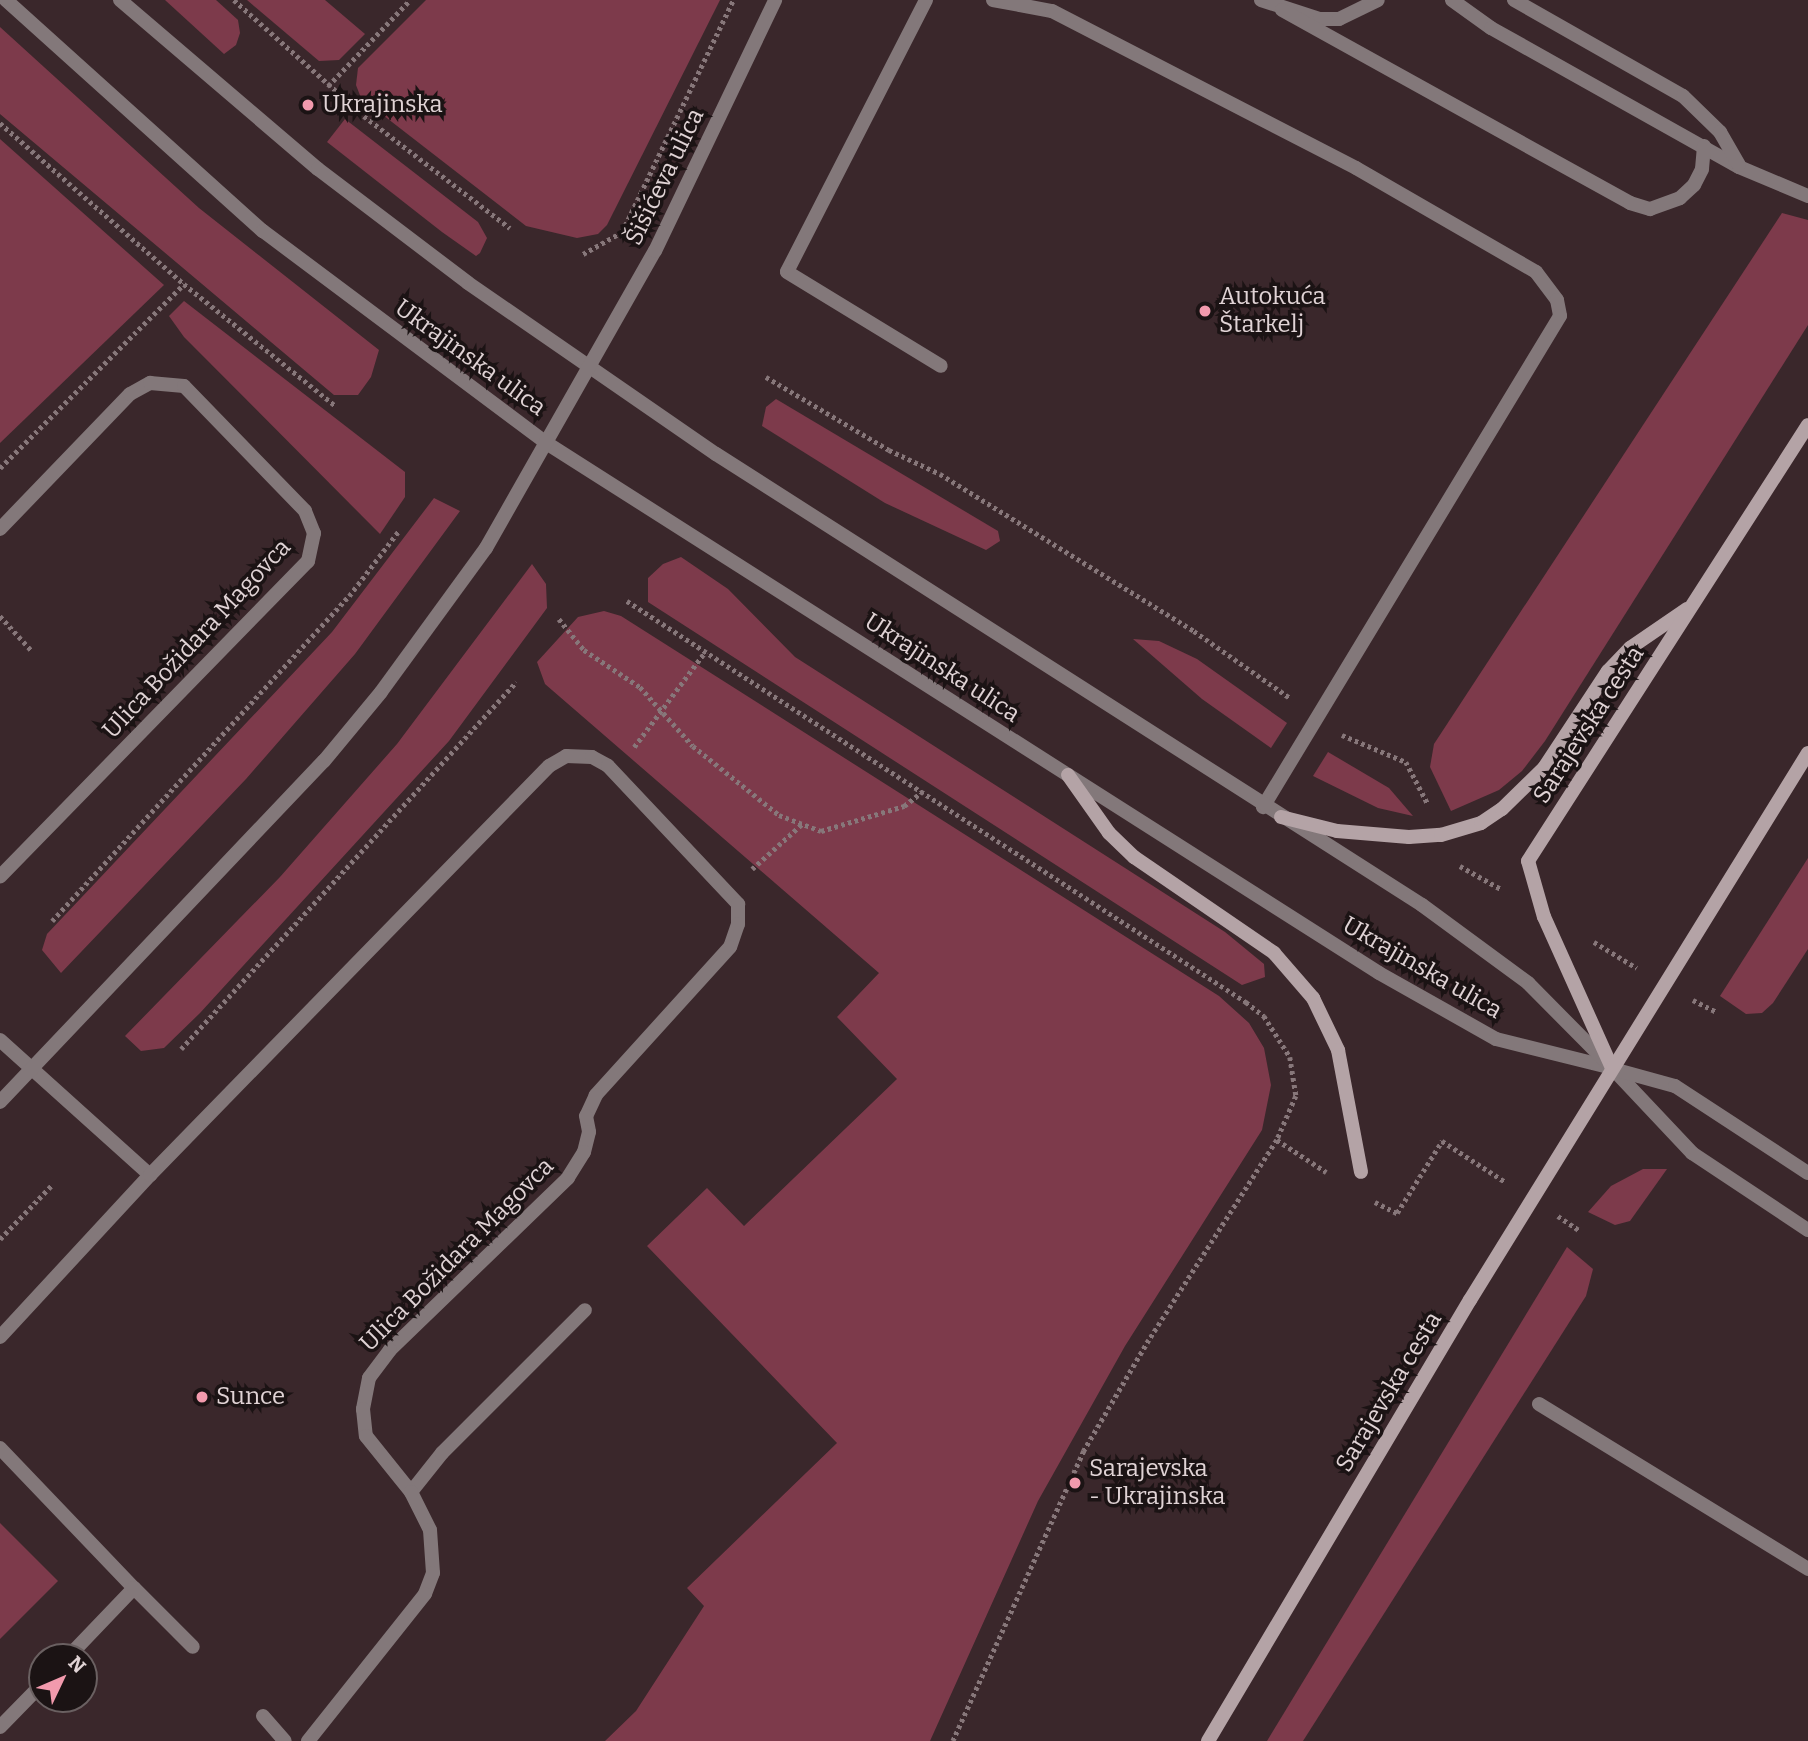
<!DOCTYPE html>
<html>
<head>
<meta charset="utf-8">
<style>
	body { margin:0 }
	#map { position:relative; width:1808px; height:1741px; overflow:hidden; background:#3a272b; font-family:Bitter,serif }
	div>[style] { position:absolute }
	.green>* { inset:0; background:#7d3a4b }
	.path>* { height:4.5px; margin-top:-2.25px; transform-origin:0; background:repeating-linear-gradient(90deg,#87777a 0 3.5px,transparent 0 7px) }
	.service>* { height:14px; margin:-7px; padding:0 7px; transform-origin:7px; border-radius:7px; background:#83787a }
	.minor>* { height:14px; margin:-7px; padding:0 7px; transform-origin:7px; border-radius:7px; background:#83787a }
	.tertiary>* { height:14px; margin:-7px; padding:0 7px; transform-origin:7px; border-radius:7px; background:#83787a }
	.secondary>* { height:14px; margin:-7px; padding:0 7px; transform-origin:7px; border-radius:7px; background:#b4a3a6 }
	.dots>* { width:19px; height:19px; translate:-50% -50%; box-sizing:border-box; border:4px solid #1b1314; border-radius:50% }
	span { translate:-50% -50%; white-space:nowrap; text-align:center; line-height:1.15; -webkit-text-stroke:7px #1b1314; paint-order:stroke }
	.poi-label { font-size:24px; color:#e0d3d5 }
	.left { translate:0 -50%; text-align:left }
	.street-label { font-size:24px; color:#e0d3d5 }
	.north { position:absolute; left:28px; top:1643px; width:70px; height:70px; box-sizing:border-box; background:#1b1314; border:2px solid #6a6061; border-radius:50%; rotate:46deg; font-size:19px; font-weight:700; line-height:28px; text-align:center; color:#e0d3d5 }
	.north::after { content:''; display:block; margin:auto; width:24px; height:32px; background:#f29aad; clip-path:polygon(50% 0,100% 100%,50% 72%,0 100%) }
</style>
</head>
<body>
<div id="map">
	<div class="green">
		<i style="clip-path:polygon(165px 0,216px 0,238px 20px,240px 33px,236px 45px,224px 54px)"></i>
		<i style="clip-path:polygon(247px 0,325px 0,365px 34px,339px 60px,319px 61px)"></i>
		<i style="clip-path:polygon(426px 0,720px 0,607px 225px,598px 234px,577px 238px,526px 226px,361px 98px,356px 85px,358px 68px)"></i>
		<i style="clip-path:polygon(0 27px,199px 208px,379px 350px,371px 377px,358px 395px,334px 395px,0 114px)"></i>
		<i style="clip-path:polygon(345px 119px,478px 222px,487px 238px,480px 253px,476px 256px,442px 232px,327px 142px)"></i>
		<i style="clip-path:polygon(0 139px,164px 285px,0 443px)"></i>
		<i style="clip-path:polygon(1782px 213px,1808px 220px,1808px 325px,1545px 741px,1522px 771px,1499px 790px,1451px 811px,1430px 767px,1434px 744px)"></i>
		<i style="clip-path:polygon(184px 301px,405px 472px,405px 497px,380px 534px,184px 337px,169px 316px)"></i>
		<i style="clip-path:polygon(776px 399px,998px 531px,1000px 541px,986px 550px,885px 503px,762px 426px,766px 407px)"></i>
		<i style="clip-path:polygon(434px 498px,460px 511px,355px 654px,246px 779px,61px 973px,42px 950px,47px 934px,332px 632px)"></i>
		<i style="clip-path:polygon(681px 557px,728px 589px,795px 657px,1225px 932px,1264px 964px,1265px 977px,1242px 985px,648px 602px,648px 578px,663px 564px)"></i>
		<i style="clip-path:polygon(532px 564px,546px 584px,547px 608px,449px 741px,200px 1013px,164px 1048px,141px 1051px,125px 1036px,280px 877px,397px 744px)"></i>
		<i style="clip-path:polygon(604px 611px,621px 616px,1219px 996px,1249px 1023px,1264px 1048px,1271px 1085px,1262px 1130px,1125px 1346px,1038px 1501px,930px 1741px,605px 1741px,636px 1711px,704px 1606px,687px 1588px,837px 1443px,647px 1246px,707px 1188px,744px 1226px,897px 1079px,837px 1017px,879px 973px,545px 684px,537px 662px,578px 617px)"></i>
		<i style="clip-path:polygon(1133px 639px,1159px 641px,1197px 659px,1280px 718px,1287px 723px,1271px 748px,1202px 699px)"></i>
		<i style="clip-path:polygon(1328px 752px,1389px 788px,1413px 816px,1378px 808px,1313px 776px)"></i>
		<i style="clip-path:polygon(1808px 858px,1808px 949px,1773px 1003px,1762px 1013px,1746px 1014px,1720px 996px)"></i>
		<i style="clip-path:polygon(1643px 1169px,1667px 1169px,1630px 1221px,1615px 1225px,1588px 1212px,1611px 1186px)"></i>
		<i style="clip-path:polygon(1567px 1247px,1593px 1269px,1586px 1296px,1303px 1741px,1267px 1741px)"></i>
		<i style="clip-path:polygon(0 1523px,58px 1581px,0 1639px)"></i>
	</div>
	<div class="path">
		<i style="left:234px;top:0;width:174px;rotate:41.7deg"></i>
		<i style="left:364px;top:116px;width:184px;rotate:37.5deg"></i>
		<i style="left:328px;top:86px;width:119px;rotate:-46.4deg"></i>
		<i style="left:0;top:123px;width:244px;rotate:41.2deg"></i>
		<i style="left:184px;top:284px;width:195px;rotate:38.8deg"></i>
		<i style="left:583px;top:254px;width:45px;rotate:-29.4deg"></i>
		<i style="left:622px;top:232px;width:257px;rotate:-64.4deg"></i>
		<i style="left:766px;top:377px;width:143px;rotate:30.7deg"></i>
		<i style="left:889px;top:450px;width:56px;rotate:25.2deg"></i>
		<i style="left:940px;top:474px;width:299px;rotate:31.7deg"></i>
		<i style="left:1194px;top:631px;width:117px;rotate:34.9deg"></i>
		<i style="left:0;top:468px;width:260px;rotate:-45deg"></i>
		<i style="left:627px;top:601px;width:738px;rotate:32.94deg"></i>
		<i style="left:1246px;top:1002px;width:23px;rotate:38deg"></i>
		<i style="left:1264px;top:1016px;width:49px;rotate:57.6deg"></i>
		<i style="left:1290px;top:1057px;width:39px;rotate:81deg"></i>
		<i style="left:1296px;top:1096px;width:48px;rotate:113.4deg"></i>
		<i style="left:1277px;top:1140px;width:237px;rotate:122.6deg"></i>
		<i style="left:1149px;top:1340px;width:129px;rotate:120.4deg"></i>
		<i style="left:1084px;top:1451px;width:318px;rotate:114.3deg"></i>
		<i style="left:0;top:616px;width:46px;rotate:47.6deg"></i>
		<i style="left:559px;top:619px;width:40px;rotate:51deg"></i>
		<i style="left:584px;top:650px;width:67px;rotate:33.5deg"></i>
		<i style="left:640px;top:687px;width:79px;rotate:48.1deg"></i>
		<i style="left:693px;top:746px;width:110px;rotate:38.7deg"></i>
		<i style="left:779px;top:815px;width:45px;rotate:20.9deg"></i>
		<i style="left:821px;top:831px;width:87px;rotate:-16.8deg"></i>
		<i style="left:904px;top:806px;width:23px;rotate:-38deg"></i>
		<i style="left:1342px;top:735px;width:69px;rotate:22.9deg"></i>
		<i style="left:1406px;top:762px;width:47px;rotate:62.4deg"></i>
		<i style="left:634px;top:747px;width:119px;rotate:-53.2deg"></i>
		<i style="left:1460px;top:866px;width:47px;rotate:29.3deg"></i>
		<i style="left:752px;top:869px;width:67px;rotate:-42deg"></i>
		<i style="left:52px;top:921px;width:440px;rotate:-47.6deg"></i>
		<i style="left:349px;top:596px;width:81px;rotate:-52.6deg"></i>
		<i style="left:1594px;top:942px;width:50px;rotate:31.2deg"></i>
		<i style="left:1693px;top:1000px;width:25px;rotate:27deg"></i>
		<i style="left:181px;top:1049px;width:497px;rotate:-47.6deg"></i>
		<i style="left:1277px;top:1140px;width:59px;rotate:33.1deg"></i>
		<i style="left:1375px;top:1202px;width:25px;rotate:27deg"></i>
		<i style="left:1397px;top:1213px;width:85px;rotate:-58deg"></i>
		<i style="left:1442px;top:1141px;width:74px;rotate:32.8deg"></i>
		<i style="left:1558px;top:1216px;width:25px;rotate:34deg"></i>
		<i style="left:0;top:1239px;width:74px;rotate:-46.1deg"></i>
	</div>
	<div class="service">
		<i style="left:926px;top:0;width:305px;rotate:117.1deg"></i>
		<i style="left:787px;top:272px;width:180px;rotate:31.4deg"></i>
		<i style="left:993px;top:0;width:60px;rotate:10.6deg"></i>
		<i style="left:1052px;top:11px;width:342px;rotate:27.3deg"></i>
		<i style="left:1356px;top:168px;width:208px;rotate:30deg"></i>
		<i style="left:1536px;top:272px;width:35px;rotate:53deg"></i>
		<i style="left:1557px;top:300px;width:16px;rotate:79deg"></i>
		<i style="left:1560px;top:316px;width:574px;rotate:121.17deg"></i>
		<i style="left:1261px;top:0;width:62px;rotate:17.9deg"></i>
		<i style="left:1320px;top:19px;width:19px"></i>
		<i style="left:1339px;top:19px;width:43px;rotate:-26deg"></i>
		<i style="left:1452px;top:0;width:48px;rotate:35.7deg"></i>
		<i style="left:1491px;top:28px;width:284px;rotate:29.3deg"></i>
		<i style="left:1739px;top:167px;width:75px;rotate:22.8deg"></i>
		<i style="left:1514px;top:0;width:194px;rotate:29.6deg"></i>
		<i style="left:1683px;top:96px;width:52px;rotate:44.2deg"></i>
		<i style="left:1720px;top:132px;width:38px;rotate:60deg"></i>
		<i style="left:1282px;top:10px;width:398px;rotate:29deg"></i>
		<i style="left:1630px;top:203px;width:21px;rotate:17deg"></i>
		<i style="left:1650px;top:209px;width:32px;rotate:-20deg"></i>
		<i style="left:1680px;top:198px;width:19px;rotate:-43deg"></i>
		<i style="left:1694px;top:185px;width:18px;rotate:-63deg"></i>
		<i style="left:1702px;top:169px;width:23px;rotate:-85deg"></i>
		<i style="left:1612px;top:1068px;width:117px;rotate:46.7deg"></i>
		<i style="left:1692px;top:1153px;width:139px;rotate:33.6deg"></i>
		<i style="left:1613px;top:1069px;width:64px;rotate:15.3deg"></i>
		<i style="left:1675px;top:1086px;width:159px;rotate:33.2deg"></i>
		<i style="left:1539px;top:1404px;width:316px;rotate:31.5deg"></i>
		<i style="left:0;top:1448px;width:194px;rotate:46.3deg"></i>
		<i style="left:134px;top:1588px;width:95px;rotate:133.7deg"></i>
		<i style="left:411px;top:1492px;width:50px;rotate:-51.5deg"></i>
		<i style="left:442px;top:1453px;width:202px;rotate:-45deg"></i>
		<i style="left:134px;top:1588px;width:83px;rotate:45deg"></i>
		<i style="left:263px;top:1716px;width:33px;rotate:49deg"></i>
		<i style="left:0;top:1727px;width:60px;rotate:-45.7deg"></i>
	</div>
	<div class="minor">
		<i style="left:0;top:529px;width:187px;rotate:-46.1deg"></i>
		<i style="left:130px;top:394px;width:23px;rotate:-29deg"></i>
		<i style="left:150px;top:383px;width:34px;rotate:5deg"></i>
		<i style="left:184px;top:386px;width:174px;rotate:45.9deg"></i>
		<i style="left:305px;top:511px;width:24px;rotate:68deg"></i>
		<i style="left:314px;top:533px;width:29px;rotate:102deg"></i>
		<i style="left:308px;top:561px;width:441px;rotate:134.3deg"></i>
		<i style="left:0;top:1040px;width:202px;rotate:42deg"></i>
		<i style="left:0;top:1337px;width:221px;rotate:-47.2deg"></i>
		<i style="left:150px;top:1175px;width:571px;rotate:-45.71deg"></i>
		<i style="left:549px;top:766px;width:20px;rotate:-30deg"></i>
		<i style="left:566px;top:756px;width:26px;rotate:2deg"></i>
		<i style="left:592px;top:757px;width:18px;rotate:29deg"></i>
		<i style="left:608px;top:766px;width:190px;rotate:46.7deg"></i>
		<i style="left:738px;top:904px;width:20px;rotate:90deg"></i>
		<i style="left:738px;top:924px;width:24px;rotate:109deg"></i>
		<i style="left:730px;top:947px;width:200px;rotate:132.2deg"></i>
		<i style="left:596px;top:1095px;width:23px;rotate:115deg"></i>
		<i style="left:586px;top:1116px;width:16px;rotate:79deg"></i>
		<i style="left:589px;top:1132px;width:21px;rotate:104deg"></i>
		<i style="left:584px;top:1152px;width:31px;rotate:122deg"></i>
		<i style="left:568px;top:1178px;width:248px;rotate:136deg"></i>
		<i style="left:390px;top:1350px;width:35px;rotate:127deg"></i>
		<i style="left:369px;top:1378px;width:32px;rotate:101deg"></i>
		<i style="left:363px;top:1409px;width:27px;rotate:84deg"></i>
		<i style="left:366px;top:1436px;width:72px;rotate:51.2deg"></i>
		<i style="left:411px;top:1492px;width:42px;rotate:63.4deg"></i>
		<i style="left:430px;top:1530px;width:43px;rotate:86deg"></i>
		<i style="left:433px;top:1573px;width:22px;rotate:111deg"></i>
		<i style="left:425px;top:1594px;width:188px;rotate:128.5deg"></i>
	</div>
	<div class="tertiary">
		<i style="left:6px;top:0;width:346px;rotate:42deg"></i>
		<i style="left:263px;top:231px;width:356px;rotate:36.8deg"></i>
		<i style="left:548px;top:444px;width:985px;rotate:32.48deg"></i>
		<i style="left:1379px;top:973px;width:134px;rotate:29.4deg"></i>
		<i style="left:1496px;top:1039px;width:120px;rotate:14deg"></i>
		<i style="left:120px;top:0;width:260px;rotate:40.5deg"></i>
		<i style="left:318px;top:169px;width:188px;rotate:37.2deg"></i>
		<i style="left:468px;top:283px;width:301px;rotate:34.6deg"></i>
		<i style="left:716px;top:454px;width:838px;rotate:32.57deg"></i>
		<i style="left:1422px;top:905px;width:132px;rotate:36.3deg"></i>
		<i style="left:1528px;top:983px;width:117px;rotate:45.3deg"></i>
		<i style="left:0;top:1102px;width:470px;rotate:-46.5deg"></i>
		<i style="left:324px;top:761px;width:89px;rotate:-50.4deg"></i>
		<i style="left:381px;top:692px;width:178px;rotate:-53.9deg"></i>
		<i style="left:486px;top:548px;width:342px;rotate:-60.4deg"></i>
		<i style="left:655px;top:251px;width:278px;rotate:-64.4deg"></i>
	</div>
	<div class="secondary">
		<i style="left:1068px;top:775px;width:71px;rotate:54.7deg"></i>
		<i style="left:1109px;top:833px;width:35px;rotate:44deg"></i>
		<i style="left:1134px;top:857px;width:170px;rotate:34.4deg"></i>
		<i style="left:1274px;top:953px;width:60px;rotate:49.1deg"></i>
		<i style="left:1313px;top:998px;width:58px;rotate:64.3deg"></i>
		<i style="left:1338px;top:1050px;width:124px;rotate:79.3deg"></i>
		<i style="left:1281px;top:817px;width:58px;rotate:14deg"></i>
		<i style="left:1337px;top:831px;width:72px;rotate:4.8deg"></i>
		<i style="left:1409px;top:837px;width:32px;rotate:-4deg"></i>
		<i style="left:1441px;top:835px;width:42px;rotate:-16.7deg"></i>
		<i style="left:1481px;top:823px;width:25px;rotate:-34deg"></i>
		<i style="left:1502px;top:809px;width:59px;rotate:-44.3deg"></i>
		<i style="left:1544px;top:768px;width:116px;rotate:-56.6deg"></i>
		<i style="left:1608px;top:671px;width:32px;rotate:-46deg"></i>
		<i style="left:1630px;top:648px;width:69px;rotate:-34.4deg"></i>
		<i style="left:1612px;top:1068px;width:166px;rotate:-114.2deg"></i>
		<i style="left:1544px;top:917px;width:58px;rotate:-105.9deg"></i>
		<i style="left:1528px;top:861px;width:518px;rotate:-57.29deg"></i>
		<i style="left:1208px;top:1741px;width:513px;rotate:-59.29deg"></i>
		<i style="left:1470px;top:1300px;width:643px;rotate:-58.29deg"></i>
	</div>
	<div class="dots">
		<i style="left:308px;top:105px;background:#f29aad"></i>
		<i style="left:1205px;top:311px;background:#f29aad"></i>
		<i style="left:202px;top:1397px;background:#f29aad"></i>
		<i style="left:1075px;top:1483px;background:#f29aad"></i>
	</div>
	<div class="poi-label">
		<span class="left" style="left:322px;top:105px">Ukrajinska</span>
		<span class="left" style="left:1219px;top:311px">Autokuća<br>Štarkelj</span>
		<span class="left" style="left:216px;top:1397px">Sunce</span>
		<span class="left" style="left:1089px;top:1483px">Sarajevska<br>- Ukrajinska</span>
	</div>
	<div class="street-label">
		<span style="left:665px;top:177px;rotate:-64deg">Šišićeva ulica</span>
		<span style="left:470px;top:358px;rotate:36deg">Ukrajinska ulica</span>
		<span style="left:197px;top:639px;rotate:-47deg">Ulica Božidara Magovca</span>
		<span style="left:942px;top:668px;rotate:33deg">Ukrajinska ulica</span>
		<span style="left:1589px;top:725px;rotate:-57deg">Sarajevska cesta</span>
		<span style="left:1422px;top:968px;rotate:30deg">Ukrajinska ulica</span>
		<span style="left:457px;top:1255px;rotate:-45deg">Ulica Božidara Magovca</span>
		<span style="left:1389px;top:1392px;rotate:-59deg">Sarajevska cesta</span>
	</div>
	<div class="north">N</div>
</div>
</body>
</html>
